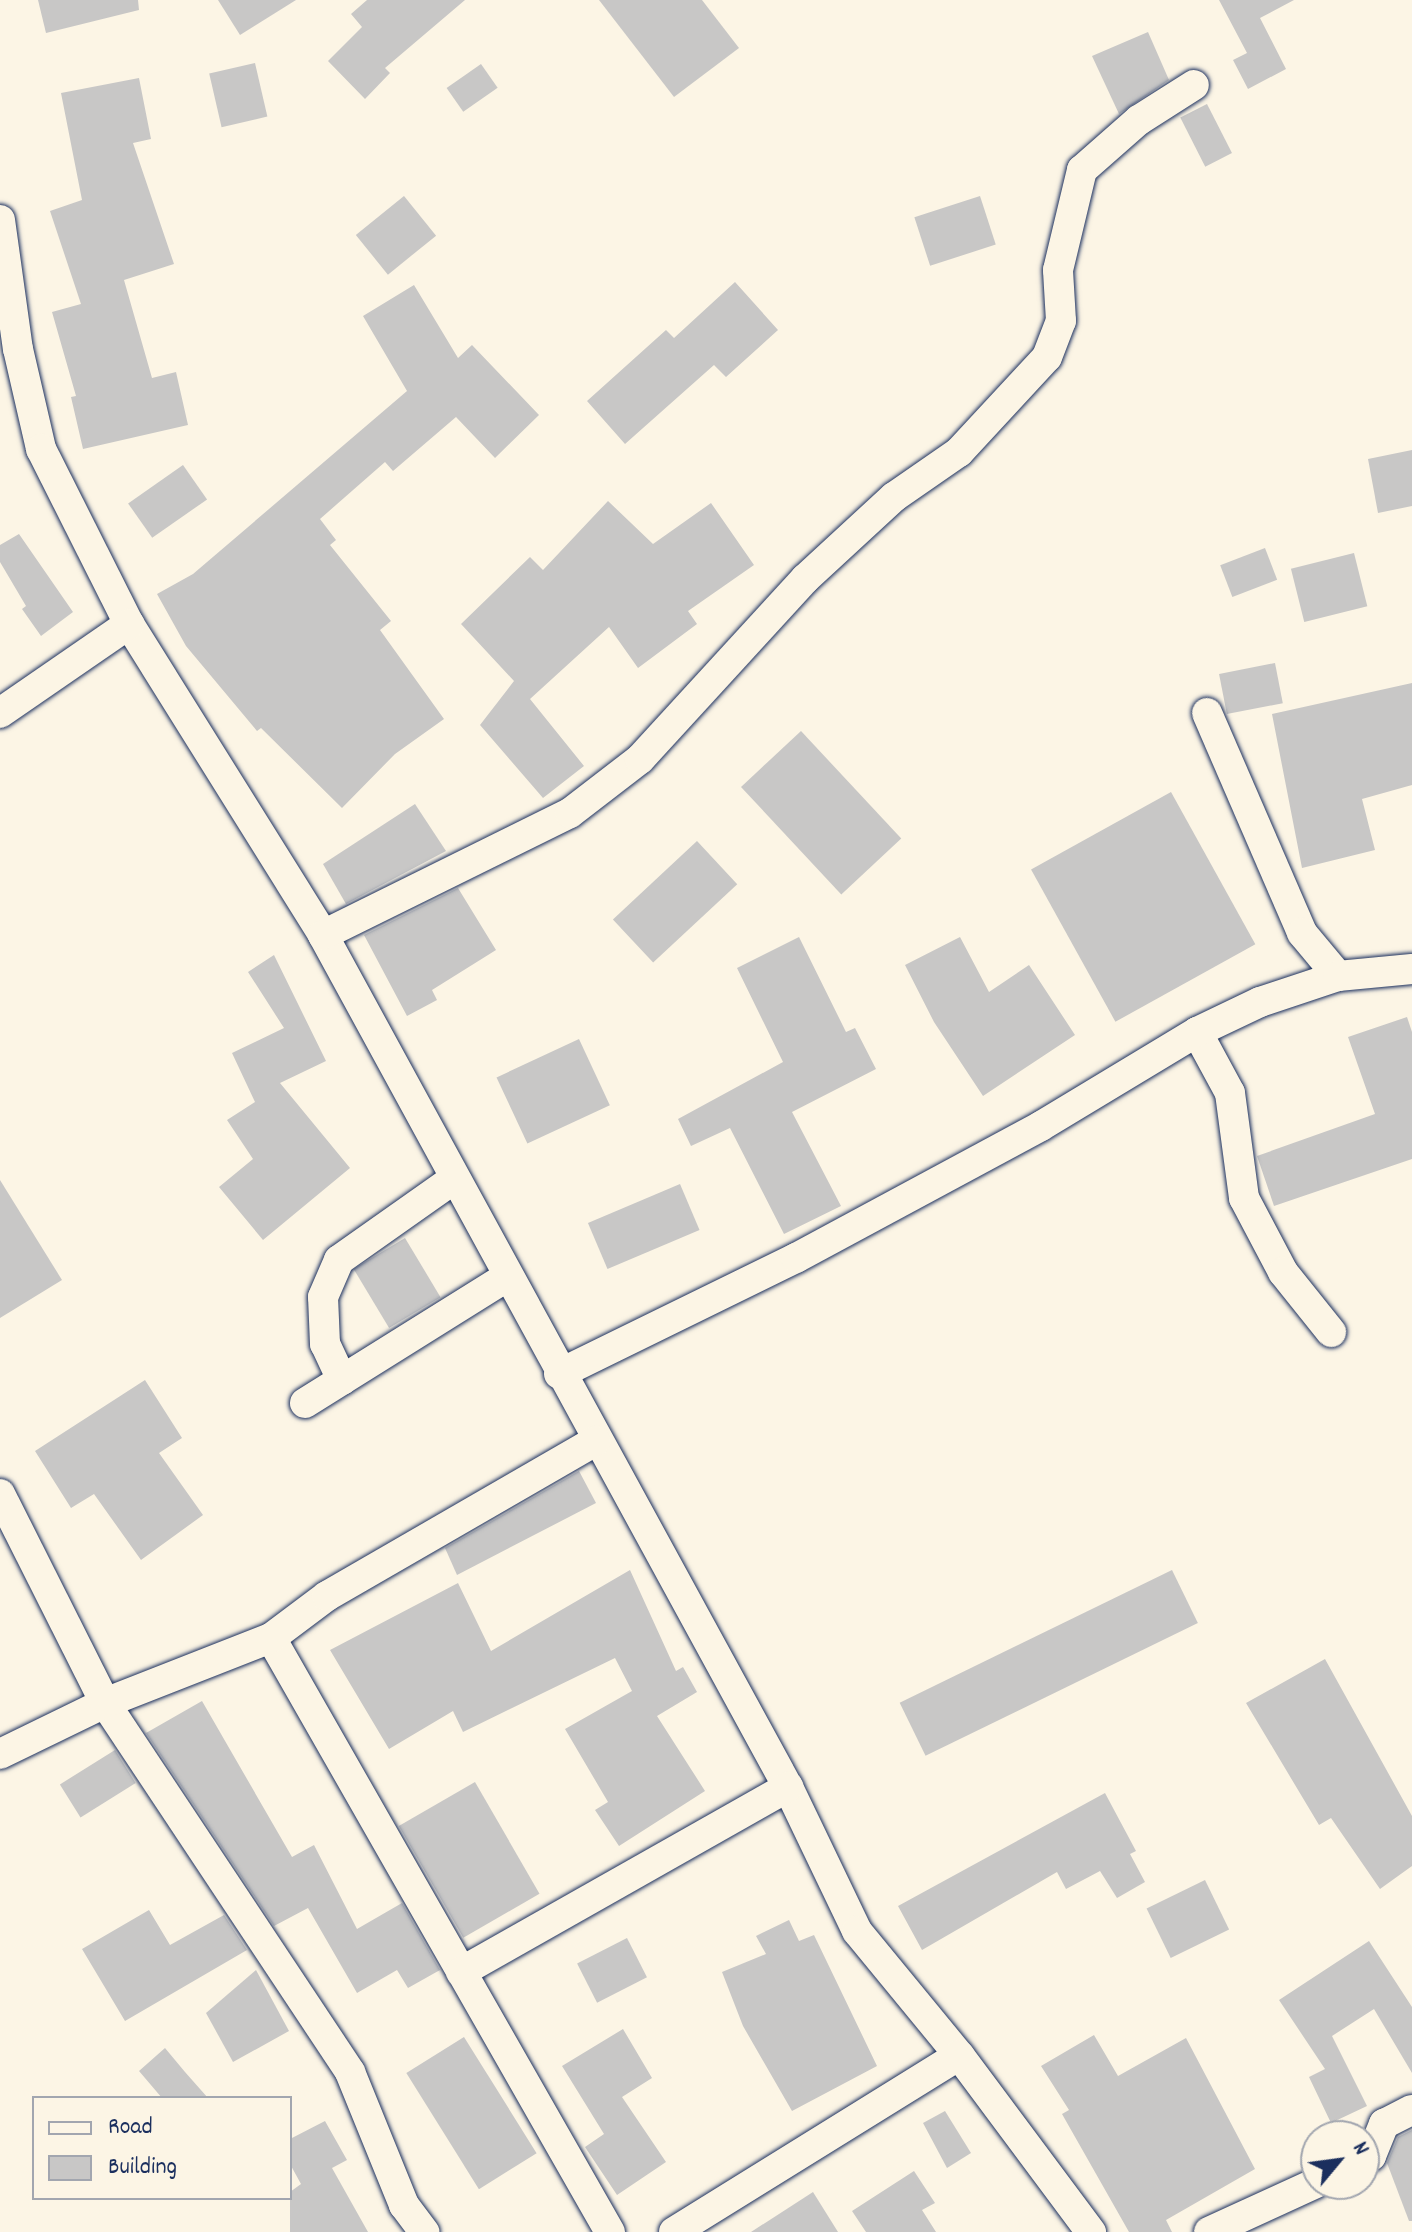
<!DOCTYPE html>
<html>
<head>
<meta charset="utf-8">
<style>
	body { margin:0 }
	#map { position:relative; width:1412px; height:2232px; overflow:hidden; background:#fcf5e5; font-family:Dekko,sans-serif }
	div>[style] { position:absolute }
	.building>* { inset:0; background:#c8c7c6; transform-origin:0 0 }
	.roads { filter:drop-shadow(0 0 2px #1b2f5e) drop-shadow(0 0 2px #1b2f5e) }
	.minor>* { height:30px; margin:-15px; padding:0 15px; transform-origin:15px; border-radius:15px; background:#fcf5e5 }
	span { translate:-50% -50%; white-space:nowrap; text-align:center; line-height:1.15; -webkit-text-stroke:7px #fcf5e5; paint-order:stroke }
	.legend { position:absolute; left:32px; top:2096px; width:260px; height:104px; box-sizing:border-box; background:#fcf5e5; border:2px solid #a2a6af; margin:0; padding:10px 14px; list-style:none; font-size:24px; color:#1b2f5e }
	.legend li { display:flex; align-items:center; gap:16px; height:40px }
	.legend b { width:40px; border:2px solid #a2a6af }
	.north { position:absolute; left:1300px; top:2120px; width:80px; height:80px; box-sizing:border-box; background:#fcf5e5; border:2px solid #a2a6af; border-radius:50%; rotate:61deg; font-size:22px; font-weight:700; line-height:32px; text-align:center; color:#1b2f5e }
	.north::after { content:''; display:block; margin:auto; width:28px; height:36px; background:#1b2f5e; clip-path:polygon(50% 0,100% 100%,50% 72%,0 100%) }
</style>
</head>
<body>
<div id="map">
	<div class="building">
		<i style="clip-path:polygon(38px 0,138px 0,139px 10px,46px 33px)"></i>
		<i style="clip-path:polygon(218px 0,296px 0,240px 35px)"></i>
		<i style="clip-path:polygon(367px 0,465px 0,385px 68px,390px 73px,365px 99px,328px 61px,362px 27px,351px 14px)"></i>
		<i style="clip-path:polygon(599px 0,702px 0,739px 48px,674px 97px)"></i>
		<i style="clip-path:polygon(1219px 0,1294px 0,1260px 18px,1286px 69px,1248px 89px,1233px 60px,1247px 53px)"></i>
		<i style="clip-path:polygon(1148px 32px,1169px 80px,1119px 114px,1092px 56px)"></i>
		<i style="left:255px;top:63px;width:55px;height:47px;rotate:77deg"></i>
		<i style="left:481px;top:64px;width:29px;height:42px;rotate:55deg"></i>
		<i style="clip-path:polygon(139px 78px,151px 139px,133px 143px,174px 264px,124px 280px,152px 378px,176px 372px,188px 425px,83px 449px,71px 397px,76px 396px,52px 312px,81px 304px,50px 211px,82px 200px,61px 93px)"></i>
		<i style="left:1207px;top:104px;width:55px;height:30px;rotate:63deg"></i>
		<i style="left:404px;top:196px;width:51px;height:62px;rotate:51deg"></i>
		<i style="left:980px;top:196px;width:51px;height:69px;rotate:72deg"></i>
		<i style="clip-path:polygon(735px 282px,778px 330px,726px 377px,714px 365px,625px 444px,587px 401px,666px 330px,674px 338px)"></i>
		<i style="clip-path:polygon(414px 285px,458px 358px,472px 345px,539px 415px,495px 458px,456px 417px,393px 471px,385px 462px,320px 519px,336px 540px,330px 545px,391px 621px,380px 630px,444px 719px,395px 754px,342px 808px,261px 728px,257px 731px,186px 646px,157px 594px,193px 574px,407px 391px,363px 316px)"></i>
		<i style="clip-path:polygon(1412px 450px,1412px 506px,1378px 513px,1368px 459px)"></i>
		<i style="left:183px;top:465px;width:42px;height:67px;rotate:55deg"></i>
		<i style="clip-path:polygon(608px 501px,653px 544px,711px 503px,754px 565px,688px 611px,697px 624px,638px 668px,609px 627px,530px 699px,584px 766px,543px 798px,480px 725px,514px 681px,461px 624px,530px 557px,543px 570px)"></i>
		<i style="clip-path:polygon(19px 534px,73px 612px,41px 636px,22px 609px,26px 606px,0 562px,0 545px)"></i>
		<i style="left:1265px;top:548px;width:34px;height:48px;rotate:69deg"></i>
		<i style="left:1354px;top:553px;width:55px;height:65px;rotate:76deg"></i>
		<i style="left:1275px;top:663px;width:41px;height:57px;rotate:79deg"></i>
		<i style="clip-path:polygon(1412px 683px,1412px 785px,1362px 799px,1375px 850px,1302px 868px,1272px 714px)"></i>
		<i style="left:801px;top:731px;width:147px;height:82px;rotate:47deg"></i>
		<i style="left:1171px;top:792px;width:174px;height:160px;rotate:61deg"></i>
		<i style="clip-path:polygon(415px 804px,446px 851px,346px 904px,323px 864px)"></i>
		<i style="left:697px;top:841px;width:59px;height:115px;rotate:47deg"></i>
		<i style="clip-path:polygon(458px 888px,496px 950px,432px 990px,437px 1000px,407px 1016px,364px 935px)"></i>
		<i style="clip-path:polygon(799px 937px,846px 1032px,855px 1028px,876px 1069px,792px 1112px,841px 1206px,784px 1234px,730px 1128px,691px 1146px,678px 1119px,783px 1062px,737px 968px)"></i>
		<i style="clip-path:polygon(960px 937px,989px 992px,1029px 965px,1075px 1035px,983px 1096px,934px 1022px,905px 965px)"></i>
		<i style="clip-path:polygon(274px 955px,326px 1061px,280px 1083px,350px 1168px,263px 1240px,219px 1187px,253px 1159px,227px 1120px,255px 1102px,232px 1053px,284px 1028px,248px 972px)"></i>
		<i style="clip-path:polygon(1407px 1017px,1412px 1032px,1412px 1159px,1274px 1206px,1257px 1156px,1375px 1114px,1348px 1037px)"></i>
		<i style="left:579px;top:1039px;width:73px;height:91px;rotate:65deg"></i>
		<i style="clip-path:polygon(0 1180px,62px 1280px,0 1318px)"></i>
		<i style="left:680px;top:1184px;width:50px;height:100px;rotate:67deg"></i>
		<i style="left:405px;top:1238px;width:69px;height:60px;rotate:59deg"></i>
		<i style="clip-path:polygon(145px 1380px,182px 1438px,159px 1453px,203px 1515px,141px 1560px,94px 1494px,71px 1508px,35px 1451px)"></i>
		<i style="clip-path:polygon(579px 1471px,596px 1503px,457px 1575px,445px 1548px)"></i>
		<i style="clip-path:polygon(630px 1570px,676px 1671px,683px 1667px,697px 1692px,657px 1716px,705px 1791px,619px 1846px,595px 1810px,608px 1802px,565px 1729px,632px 1691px,615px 1658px,463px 1732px,453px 1711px,389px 1749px,330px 1650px,458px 1583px,491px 1651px)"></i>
		<i style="left:1172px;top:1570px;width:59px;height:303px;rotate:64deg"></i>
		<i style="clip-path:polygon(1325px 1659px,1412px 1816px,1412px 1866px,1380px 1889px,1331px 1818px,1319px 1825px,1246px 1703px)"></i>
		<i style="clip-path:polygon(202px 1701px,292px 1857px,314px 1845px,357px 1929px,402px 1903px,440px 1970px,408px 1988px,397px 1970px,357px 1993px,308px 1908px,274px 1926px,146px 1733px)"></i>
		<i style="left:115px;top:1750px;width:39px;height:65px;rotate:58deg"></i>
		<i style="left:475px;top:1782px;width:129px;height:88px;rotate:60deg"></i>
		<i style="clip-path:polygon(1105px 1793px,1136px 1851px,1130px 1854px,1145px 1882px,1117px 1898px,1100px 1871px,1066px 1889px,1057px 1872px,922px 1950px,898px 1906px)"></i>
		<i style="left:1205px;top:1880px;width:55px;height:65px;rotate:64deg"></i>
		<i style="clip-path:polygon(149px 1910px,170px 1945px,224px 1915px,247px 1950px,125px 2021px,82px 1949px)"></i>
		<i style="clip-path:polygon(789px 1920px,799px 1941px,814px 1935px,877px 2066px,792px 2111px,743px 2026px,722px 1972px,766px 1954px,756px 1936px)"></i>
		<i style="left:627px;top:1938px;width:44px;height:56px;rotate:63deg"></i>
		<i style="clip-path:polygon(1369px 1941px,1412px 2007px,1412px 2073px,1374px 2009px,1332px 2036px,1367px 2106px,1331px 2123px,1309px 2077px,1325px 2069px,1279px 2000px)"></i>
		<i style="clip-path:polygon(256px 1970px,289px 2031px,233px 2062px,206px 2013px)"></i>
		<i style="clip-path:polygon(623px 2029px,652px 2078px,622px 2097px,666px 2162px,617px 2195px,585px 2147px,604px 2134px,562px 2066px)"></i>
		<i style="clip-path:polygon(1094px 2035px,1118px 2076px,1186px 2038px,1255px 2169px,1166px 2220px,1172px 2232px,1129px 2232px,1062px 2114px,1069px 2110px,1041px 2066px)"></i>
		<i style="left:464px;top:2037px;width:137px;height:68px;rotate:58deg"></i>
		<i style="clip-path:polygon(165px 2048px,185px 2072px,208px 2098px,162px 2098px,139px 2071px)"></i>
		<i style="clip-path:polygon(945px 2111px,971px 2153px,947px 2168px,923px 2123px)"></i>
		<i style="clip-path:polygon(325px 2121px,347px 2160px,332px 2168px,368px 2232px,290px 2232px,290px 2192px,301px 2184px,290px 2164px,290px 2139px)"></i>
		<i style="clip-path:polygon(1412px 2130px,1412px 2221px,1409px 2221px,1387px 2163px,1398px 2137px)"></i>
		<i style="clip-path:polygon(914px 2171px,935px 2203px,922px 2210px,936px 2232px,866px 2232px,852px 2211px)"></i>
		<i style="clip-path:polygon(813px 2192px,838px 2232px,751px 2232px)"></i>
	</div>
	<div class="roads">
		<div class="minor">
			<i style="left:0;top:220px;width:130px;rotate:82.1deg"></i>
			<i style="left:18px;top:349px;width:103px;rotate:77deg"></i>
			<i style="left:41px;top:449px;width:196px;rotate:63.3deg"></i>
			<i style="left:129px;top:624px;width:367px;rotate:58deg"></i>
			<i style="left:323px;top:935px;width:971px;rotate:61.38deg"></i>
			<i style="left:788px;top:1787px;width:160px;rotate:64.4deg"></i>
			<i style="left:857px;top:1931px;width:161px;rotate:50.6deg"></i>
			<i style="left:959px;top:2055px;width:221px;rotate:53.3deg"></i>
			<i style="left:0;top:713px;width:157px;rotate:-34.6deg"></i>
			<i style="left:1207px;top:713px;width:240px;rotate:66.6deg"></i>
			<i style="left:1302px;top:933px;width:56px;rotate:50.1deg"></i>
			<i style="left:323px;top:935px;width:275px;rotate:-26.3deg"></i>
			<i style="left:570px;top:813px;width:88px;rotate:-37.6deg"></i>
			<i style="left:640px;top:759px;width:244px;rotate:-47.5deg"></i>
			<i style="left:805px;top:579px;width:121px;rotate:-42.7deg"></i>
			<i style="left:894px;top:497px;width:79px;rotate:-34.7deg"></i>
			<i style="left:959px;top:452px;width:129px;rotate:-47.2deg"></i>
			<i style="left:1047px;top:357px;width:39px;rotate:-69deg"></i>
			<i style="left:1061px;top:321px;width:51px;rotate:-93.4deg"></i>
			<i style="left:1058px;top:270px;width:103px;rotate:-76.5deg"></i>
			<i style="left:1082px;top:170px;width:76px;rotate:-41.3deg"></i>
			<i style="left:1139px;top:120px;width:65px;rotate:-32.5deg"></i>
			<i style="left:1197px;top:1032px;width:69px;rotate:61.6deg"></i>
			<i style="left:1230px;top:1093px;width:106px;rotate:82.4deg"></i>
			<i style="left:1244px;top:1198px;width:84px;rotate:62.2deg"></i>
			<i style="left:1283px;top:1272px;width:77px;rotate:51.3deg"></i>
			<i style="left:559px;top:1374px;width:264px;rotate:-26.1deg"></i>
			<i style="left:796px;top:1258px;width:278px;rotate:-28.3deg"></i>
			<i style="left:1041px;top:1126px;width:182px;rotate:-31.1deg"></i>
			<i style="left:1197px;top:1032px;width:70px;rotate:-25.5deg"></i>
			<i style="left:1260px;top:1002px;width:82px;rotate:-18.4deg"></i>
			<i style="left:1338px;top:976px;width:74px;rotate:-5.4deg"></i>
			<i style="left:342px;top:1380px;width:40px;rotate:-115deg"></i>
			<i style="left:325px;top:1344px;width:47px;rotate:-92.4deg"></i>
			<i style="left:323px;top:1297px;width:40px;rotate:-66.6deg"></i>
			<i style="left:339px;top:1260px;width:141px;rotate:-35.2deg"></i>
			<i style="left:305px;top:1403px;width:238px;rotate:-32deg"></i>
			<i style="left:0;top:1494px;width:234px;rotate:63.3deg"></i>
			<i style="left:105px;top:1703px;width:443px;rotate:56.4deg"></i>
			<i style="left:350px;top:2072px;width:144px;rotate:67.9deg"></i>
			<i style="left:404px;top:2205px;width:34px;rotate:53deg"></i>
			<i style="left:271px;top:1638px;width:684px;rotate:60.29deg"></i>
			<i style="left:0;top:1754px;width:117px;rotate:-25.9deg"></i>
			<i style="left:105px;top:1703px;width:178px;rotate:-21.4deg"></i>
			<i style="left:271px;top:1638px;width:70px;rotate:-36.9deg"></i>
			<i style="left:327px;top:1596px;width:310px;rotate:-30deg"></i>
			<i style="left:461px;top:1972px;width:376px;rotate:-29.5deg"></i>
			<i style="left:1364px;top:2160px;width:8px;rotate:-30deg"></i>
			<i style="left:1371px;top:2156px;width:35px;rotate:-68deg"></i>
			<i style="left:1384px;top:2124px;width:31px;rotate:-27deg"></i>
			<i style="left:674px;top:2232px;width:335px;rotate:-31.8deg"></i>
			<i style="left:1209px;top:2232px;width:118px;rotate:-24.6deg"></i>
		</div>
	</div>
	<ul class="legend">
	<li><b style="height:10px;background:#fcf5e5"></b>Road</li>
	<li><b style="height:22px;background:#c8c7c6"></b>Building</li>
	</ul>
	<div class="north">N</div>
</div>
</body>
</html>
